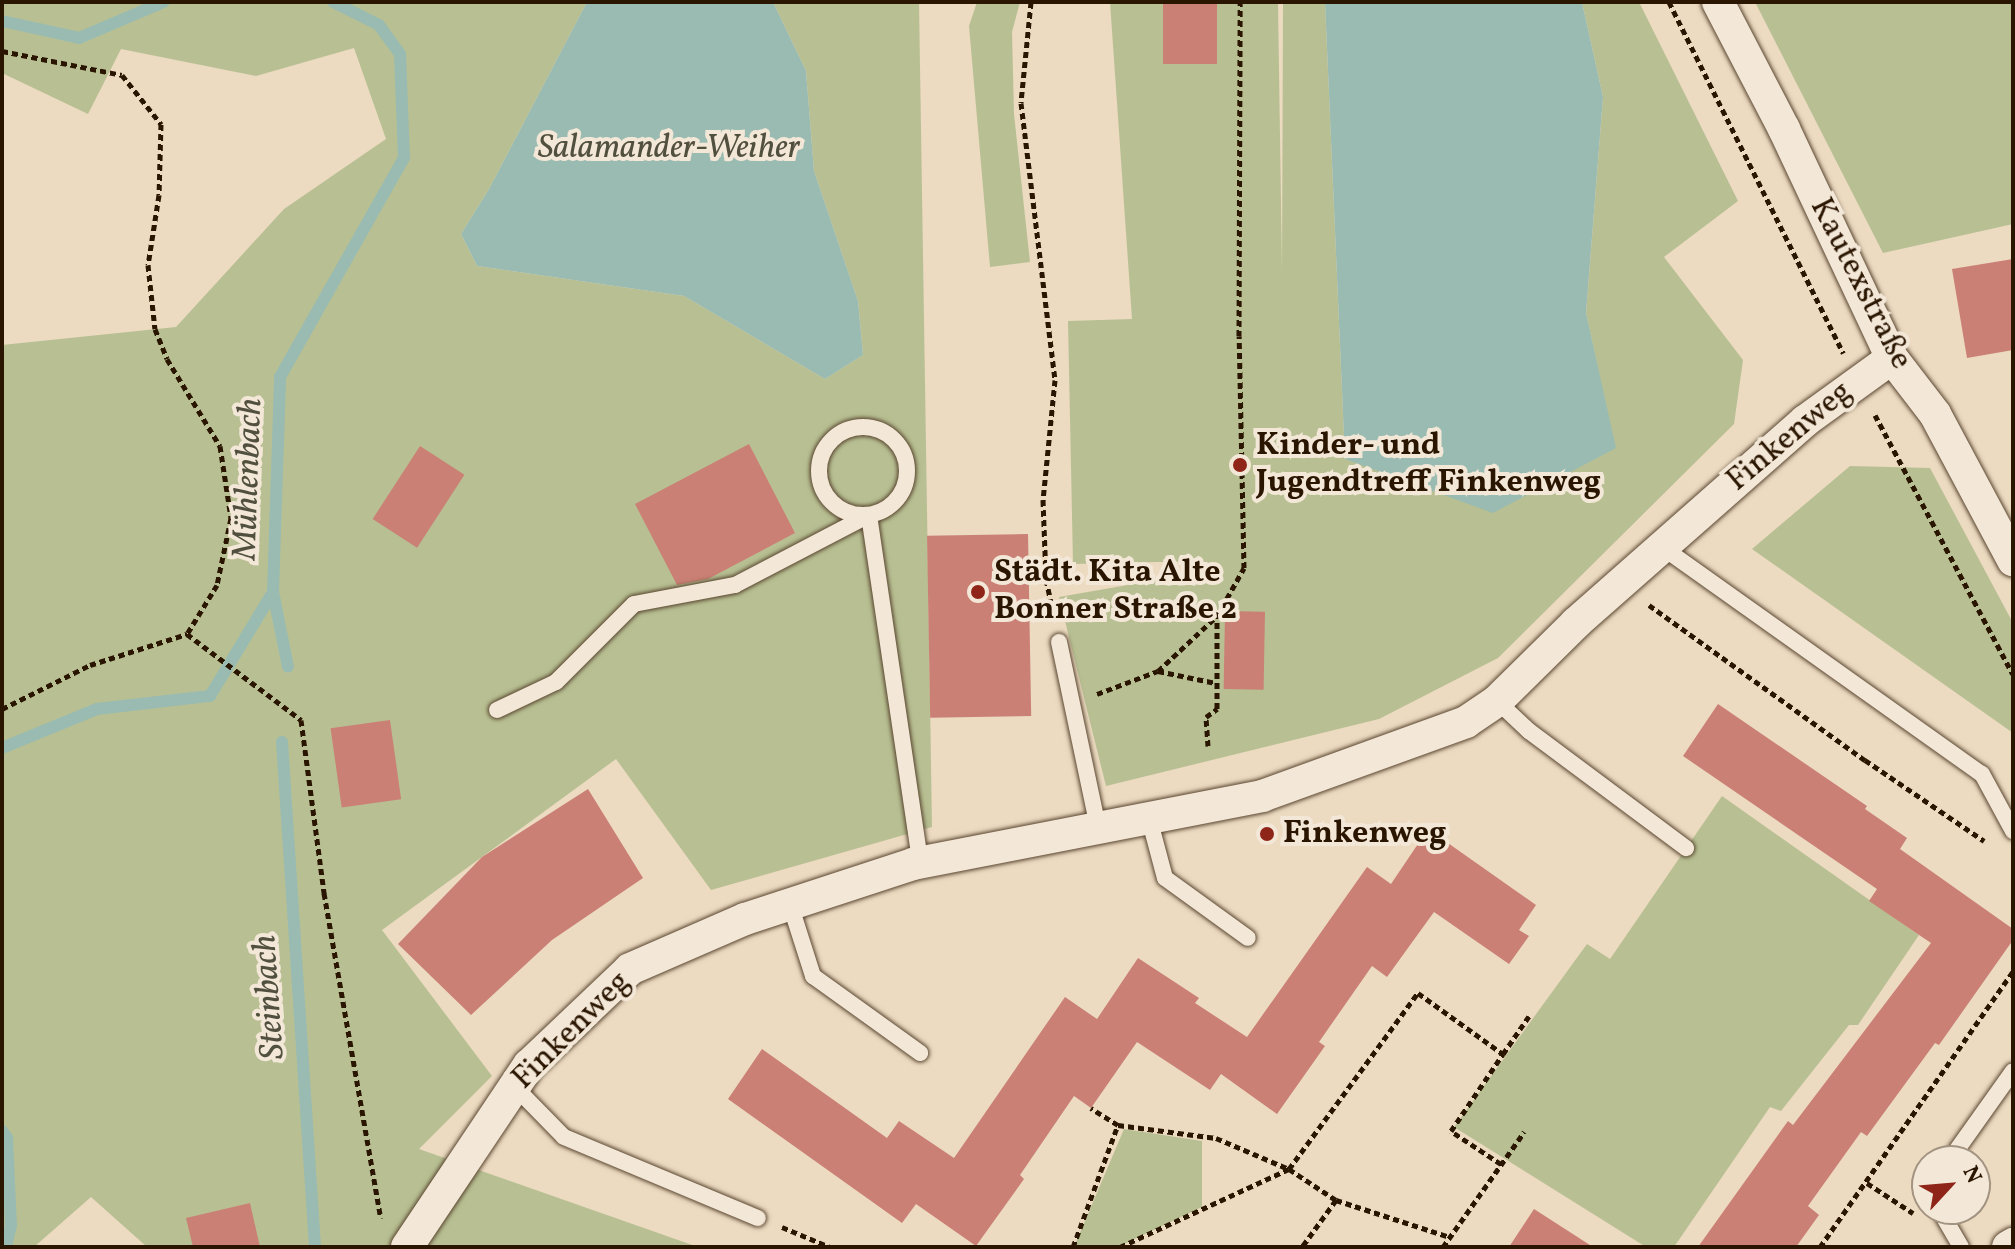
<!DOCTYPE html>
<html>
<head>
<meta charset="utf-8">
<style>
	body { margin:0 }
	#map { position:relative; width:2015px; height:1249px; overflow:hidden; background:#ecdac1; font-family:Vollkorn,serif }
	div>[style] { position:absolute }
	.green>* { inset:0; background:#b8c093 }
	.water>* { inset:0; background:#99bbb1 }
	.stream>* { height:12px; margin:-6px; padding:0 6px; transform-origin:6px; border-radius:6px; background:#99bbb1 }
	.building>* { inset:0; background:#ca8075; transform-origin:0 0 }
	.path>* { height:5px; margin-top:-2.5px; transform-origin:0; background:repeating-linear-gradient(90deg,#2a1500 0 6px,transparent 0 10px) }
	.roads { filter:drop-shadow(0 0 2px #5a4630) drop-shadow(0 0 2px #5a4630) }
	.service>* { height:16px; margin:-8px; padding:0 8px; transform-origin:8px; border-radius:8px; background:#f3e7d7 }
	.service>.ring { margin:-8px; padding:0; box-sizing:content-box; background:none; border:16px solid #f3e7d7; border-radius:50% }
	.minor>* { height:32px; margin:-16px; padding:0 16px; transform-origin:16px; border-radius:16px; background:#f3e7d7 }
	.dots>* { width:22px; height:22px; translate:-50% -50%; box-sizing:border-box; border:4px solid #f3e7d7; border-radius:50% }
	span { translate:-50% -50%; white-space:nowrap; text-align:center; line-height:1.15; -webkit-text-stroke:8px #f3e7d7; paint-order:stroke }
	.street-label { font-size:32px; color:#2a1500 }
	.poi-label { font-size:32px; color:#2a1500; font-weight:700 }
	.left { translate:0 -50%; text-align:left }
	.water-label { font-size:34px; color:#514f3e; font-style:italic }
	.frame { position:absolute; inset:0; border:4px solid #2a1500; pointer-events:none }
	.north { position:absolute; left:1911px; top:1145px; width:80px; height:80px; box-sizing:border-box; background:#f3e7d7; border:2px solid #a39381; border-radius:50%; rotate:64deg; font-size:22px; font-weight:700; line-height:32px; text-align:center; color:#2a1500 }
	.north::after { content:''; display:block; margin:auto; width:28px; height:36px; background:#8f2418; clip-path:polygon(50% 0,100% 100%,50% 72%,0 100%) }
</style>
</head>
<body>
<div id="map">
	<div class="green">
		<i style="clip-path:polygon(2px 2px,587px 2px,489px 189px,461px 234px,477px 266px,684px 296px,825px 379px,863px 355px,858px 301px,814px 171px,806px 71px,773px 2px,919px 2px,932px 827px,711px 890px,616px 759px,382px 930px,492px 1076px,419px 1149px,698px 1247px,147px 1247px,91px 1197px,34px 1247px,2px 1247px,2px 345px,176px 327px,284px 209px,386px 139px,354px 48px,256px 76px,121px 49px,88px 114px,2px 73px)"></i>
		<i style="clip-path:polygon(977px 2px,1020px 2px,1012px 32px,1014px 114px,1030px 262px,990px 267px,969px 26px)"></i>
		<i style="clip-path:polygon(1110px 2px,1278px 2px,1282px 269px,1283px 2px,1325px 2px,1345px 459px,1615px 448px,1586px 313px,1603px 97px,1582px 2px,1639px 2px,1738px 201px,1664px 257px,1743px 360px,1734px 424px,1498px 658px,1379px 719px,1106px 786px,1059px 597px,1202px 572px,1201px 561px,1073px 564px,1068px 321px,1132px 319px)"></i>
		<i style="clip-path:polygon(1755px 2px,2013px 2px,2013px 224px,1883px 253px)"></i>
		<i style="clip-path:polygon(1850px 466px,1930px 468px,2013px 623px,2013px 733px,1752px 549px)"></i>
		<i style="clip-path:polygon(1722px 796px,1919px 935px,1858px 1025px,1849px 1025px,1781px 1111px,1770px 1107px,1674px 1247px,1646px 1247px,1454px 1127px,1587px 944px,1610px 959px)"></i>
		<i style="clip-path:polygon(1124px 1129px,1202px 1141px,1202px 1207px,1118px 1247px,1074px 1247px)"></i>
	</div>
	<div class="water">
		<i style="clip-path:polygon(587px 2px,773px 2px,806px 71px,814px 171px,858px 301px,863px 355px,825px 379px,684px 296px,477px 266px,461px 234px,489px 189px)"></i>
		<i style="clip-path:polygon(1325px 2px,1582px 2px,1603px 97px,1586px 313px,1616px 448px,1493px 513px,1345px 459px)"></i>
	</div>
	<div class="stream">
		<i style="left:2px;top:21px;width:79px;rotate:12.4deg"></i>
		<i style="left:79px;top:38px;width:92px;rotate:-23deg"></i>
		<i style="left:273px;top:592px;width:76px;rotate:78.7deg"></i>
		<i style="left:282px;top:742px;width:506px;rotate:86.26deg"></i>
		<i style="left:2px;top:748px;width:103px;rotate:-22.3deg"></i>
		<i style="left:97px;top:709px;width:114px;rotate:-6.6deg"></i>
		<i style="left:210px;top:696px;width:122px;rotate:-58.8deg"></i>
		<i style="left:273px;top:592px;width:215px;rotate:-88.1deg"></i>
		<i style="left:280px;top:377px;width:252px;rotate:-60.5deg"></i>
		<i style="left:404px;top:158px;width:104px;rotate:-92.2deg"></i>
		<i style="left:400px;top:54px;width:36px;rotate:-126deg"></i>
		<i style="left:379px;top:25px;width:51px;rotate:-153.4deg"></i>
		<i style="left:2px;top:1131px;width:9px;rotate:54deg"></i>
		<i style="left:7px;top:1138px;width:87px;rotate:87.4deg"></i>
		<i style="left:11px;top:1225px;width:23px;rotate:103deg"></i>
	</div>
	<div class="building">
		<i style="left:1163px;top:2px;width:54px;height:62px"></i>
		<i style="clip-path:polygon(2013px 259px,2013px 350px,1967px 358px,1952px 269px)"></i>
		<i style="clip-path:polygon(749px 444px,795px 533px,708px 579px,677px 585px,635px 504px)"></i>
		<i style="left:420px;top:446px;width:53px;height:87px;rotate:33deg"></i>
		<i style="left:1028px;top:534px;width:182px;height:101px;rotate:89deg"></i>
		<i style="left:1225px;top:611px;width:40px;height:78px;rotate:1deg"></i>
		<i style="clip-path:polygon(1718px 704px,1867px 806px,1865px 809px,1907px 838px,1900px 849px,2013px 929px,2013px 940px,1939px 1045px,1935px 1043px,1867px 1136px,1861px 1132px,1808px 1206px,1819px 1215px,1796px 1247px,1698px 1247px,1788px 1121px,1793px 1125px,1931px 943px,1869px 901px,1877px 889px,1683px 756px)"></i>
		<i style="left:390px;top:720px;width:80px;height:60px;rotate:82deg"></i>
		<i style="clip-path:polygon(588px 789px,643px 878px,552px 940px,471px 1015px,398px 944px,482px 857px)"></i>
		<i style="clip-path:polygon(1428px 829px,1536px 905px,1519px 930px,1529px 936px,1509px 964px,1434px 912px,1387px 977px,1372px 966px,1319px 1042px,1325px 1046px,1277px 1114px,1221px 1074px,1210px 1090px,1137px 1042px,1091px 1108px,1074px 1096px,1020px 1175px,1024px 1179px,976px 1246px,916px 1204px,902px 1223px,728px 1099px,762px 1049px,887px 1138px,899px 1121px,954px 1158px,1065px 997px,1097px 1019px,1138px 958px,1199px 998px,1195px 1003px,1247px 1037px,1367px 867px,1391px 884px)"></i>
		<i style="clip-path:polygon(250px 1203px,260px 1247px,193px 1247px,186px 1218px)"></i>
		<i style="clip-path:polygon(1534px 1209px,1593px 1247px,1509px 1247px)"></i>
	</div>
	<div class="path">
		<i style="left:1031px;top:2px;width:101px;rotate:95.7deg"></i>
		<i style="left:1021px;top:103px;width:279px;rotate:83deg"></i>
		<i style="left:1055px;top:380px;width:121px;rotate:95.7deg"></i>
		<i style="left:1043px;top:500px;width:79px;rotate:87.8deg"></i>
		<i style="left:1046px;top:579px;width:40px;rotate:78deg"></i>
		<i style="left:1669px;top:2px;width:392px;rotate:63.6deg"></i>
		<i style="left:2px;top:51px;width:122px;rotate:11.3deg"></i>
		<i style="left:122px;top:75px;width:63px;rotate:51.5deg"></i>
		<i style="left:161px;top:124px;width:71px;rotate:91.6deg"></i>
		<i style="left:159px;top:195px;width:71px;rotate:98.9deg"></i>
		<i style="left:148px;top:265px;width:64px;rotate:83.8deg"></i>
		<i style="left:155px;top:329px;width:32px;rotate:68deg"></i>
		<i style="left:167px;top:359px;width:102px;rotate:58.7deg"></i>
		<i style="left:220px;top:446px;width:73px;rotate:81.3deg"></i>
		<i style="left:231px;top:518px;width:68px;rotate:101.8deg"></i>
		<i style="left:217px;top:585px;width:57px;rotate:121.5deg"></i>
		<i style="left:187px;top:634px;width:143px;rotate:37deg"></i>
		<i style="left:301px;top:720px;width:175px;rotate:82.4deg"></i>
		<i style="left:324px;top:893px;width:330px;rotate:80.1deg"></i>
		<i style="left:1875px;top:415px;width:293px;rotate:62deg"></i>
		<i style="left:1649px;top:605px;width:266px;rotate:35.7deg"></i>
		<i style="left:1865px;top:760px;width:144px;rotate:34.2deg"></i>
		<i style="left:1158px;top:671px;width:59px;rotate:11.7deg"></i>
		<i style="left:1097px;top:694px;width:65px;rotate:-20.7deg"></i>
		<i style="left:1158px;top:671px;width:81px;rotate:-43deg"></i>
		<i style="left:1217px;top:616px;width:57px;rotate:-169.9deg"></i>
		<i style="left:2px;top:709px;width:98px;rotate:-26.6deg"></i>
		<i style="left:90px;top:665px;width:102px;rotate:-17.7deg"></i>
		<i style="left:1208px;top:746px;width:29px;rotate:-94deg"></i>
		<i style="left:1206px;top:717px;width:14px;rotate:-36deg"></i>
		<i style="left:1217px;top:709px;width:93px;rotate:-90deg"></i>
		<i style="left:1217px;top:616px;width:55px;rotate:-60.6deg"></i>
		<i style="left:1244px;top:568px;width:232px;rotate:-91.2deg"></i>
		<i style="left:1239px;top:336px;width:334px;rotate:-89.8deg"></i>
		<i style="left:1118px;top:1125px;width:99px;rotate:7.6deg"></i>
		<i style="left:1216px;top:1138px;width:79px;rotate:23deg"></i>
		<i style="left:1289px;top:1169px;width:56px;rotate:33.4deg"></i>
		<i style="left:1336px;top:1200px;width:58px;rotate:125.9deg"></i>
		<i style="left:1501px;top:1164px;width:60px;rotate:-146.6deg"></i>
		<i style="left:1451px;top:1131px;width:93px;rotate:-56deg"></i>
		<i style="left:1867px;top:1183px;width:55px;rotate:33.1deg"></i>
		<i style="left:1336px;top:1200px;width:120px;rotate:18deg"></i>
		<i style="left:782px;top:1227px;width:52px;rotate:22.6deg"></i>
		<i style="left:1073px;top:1247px;width:130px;rotate:-69.8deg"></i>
		<i style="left:1118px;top:1125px;width:32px;rotate:-148deg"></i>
		<i style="left:1120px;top:1247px;width:186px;rotate:-24.8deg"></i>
		<i style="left:1289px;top:1169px;width:218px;rotate:-53.8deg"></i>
		<i style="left:1418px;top:993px;width:105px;rotate:35.7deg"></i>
		<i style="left:1503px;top:1054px;width:46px;rotate:-55.6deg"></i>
		<i style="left:1443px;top:1247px;width:141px;rotate:-54.8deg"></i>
		<i style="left:1820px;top:1247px;width:337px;rotate:-55deg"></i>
	</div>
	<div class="roads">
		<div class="service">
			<i class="ring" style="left:819px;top:427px;width:72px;height:72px"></i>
			<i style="left:1662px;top:547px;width:392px;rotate:35.4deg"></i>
			<i style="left:1982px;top:774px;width:65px;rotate:61.5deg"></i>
			<i style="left:1059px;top:642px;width:189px;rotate:78.1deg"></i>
			<i style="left:1497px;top:701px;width:44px;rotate:43.2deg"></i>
			<i style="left:1529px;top:731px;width:196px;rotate:36.7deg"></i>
			<i style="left:497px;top:710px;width:65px;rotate:-25.4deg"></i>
			<i style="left:556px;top:682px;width:110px;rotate:-45deg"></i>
			<i style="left:634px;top:604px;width:103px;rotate:-10.7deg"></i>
			<i style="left:735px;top:585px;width:151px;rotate:-27.6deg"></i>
			<i style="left:869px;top:515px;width:351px;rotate:81.6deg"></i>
			<i style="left:1149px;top:818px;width:62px;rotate:75.1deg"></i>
			<i style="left:1165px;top:878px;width:102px;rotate:35.9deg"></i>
			<i style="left:790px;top:904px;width:76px;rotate:72.3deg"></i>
			<i style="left:813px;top:976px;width:132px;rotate:35.7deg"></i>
			<i style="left:514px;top:1086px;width:71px;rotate:45.6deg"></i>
			<i style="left:564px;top:1137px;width:210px;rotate:22.7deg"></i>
			<i style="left:1949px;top:1161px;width:110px;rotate:-54.6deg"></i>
			<i style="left:1939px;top:1209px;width:44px;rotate:59.9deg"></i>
		</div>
		<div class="minor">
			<i style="left:1718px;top:2px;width:143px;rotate:62.5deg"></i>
			<i style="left:1784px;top:129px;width:253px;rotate:64.8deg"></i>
			<i style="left:1892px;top:358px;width:71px;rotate:52.5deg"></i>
			<i style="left:1935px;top:414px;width:166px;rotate:61.9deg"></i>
			<i style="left:407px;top:1247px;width:219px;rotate:-56.2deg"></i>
			<i style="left:529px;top:1065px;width:139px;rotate:-43.5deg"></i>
			<i style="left:630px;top:969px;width:125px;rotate:-23.5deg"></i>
			<i style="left:745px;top:919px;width:177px;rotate:-18.1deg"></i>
			<i style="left:913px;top:864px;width:356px;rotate:-11deg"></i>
			<i style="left:1262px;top:796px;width:217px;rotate:-19.9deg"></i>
			<i style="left:1466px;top:722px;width:37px;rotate:-34deg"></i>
			<i style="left:1497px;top:701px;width:111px;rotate:-44.6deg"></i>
			<i style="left:1576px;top:623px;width:305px;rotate:-41.4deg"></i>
			<i style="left:1805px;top:421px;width:107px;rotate:-35.9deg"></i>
			<i style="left:2008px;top:1247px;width:6px;rotate:-31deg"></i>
		</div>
	</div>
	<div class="dots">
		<i style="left:1240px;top:465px;background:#8f2418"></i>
		<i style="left:978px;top:592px;background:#8f2418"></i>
		<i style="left:1267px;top:834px;background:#8f2418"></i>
	</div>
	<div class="street-label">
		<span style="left:1860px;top:284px;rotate:63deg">Kautexstraße</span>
		<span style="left:1790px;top:437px;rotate:-40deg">Finkenweg</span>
		<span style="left:572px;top:1031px;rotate:-45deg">Finkenweg</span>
	</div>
	<div class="poi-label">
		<span class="left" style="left:1256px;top:465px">Kinder- und<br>Jugendtreff Finkenweg</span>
		<span class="left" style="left:994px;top:592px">Städt. Kita Alte<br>Bonner Straße 2</span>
		<span class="left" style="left:1283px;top:834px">Finkenweg</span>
	</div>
	<div class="water-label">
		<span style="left:669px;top:149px">Salamander-Weiher</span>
		<span style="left:249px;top:479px;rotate:-88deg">Mühlenbach</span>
		<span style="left:270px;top:997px;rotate:-94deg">Steinbach</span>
	</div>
	<div class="frame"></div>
	<div class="north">N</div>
</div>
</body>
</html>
